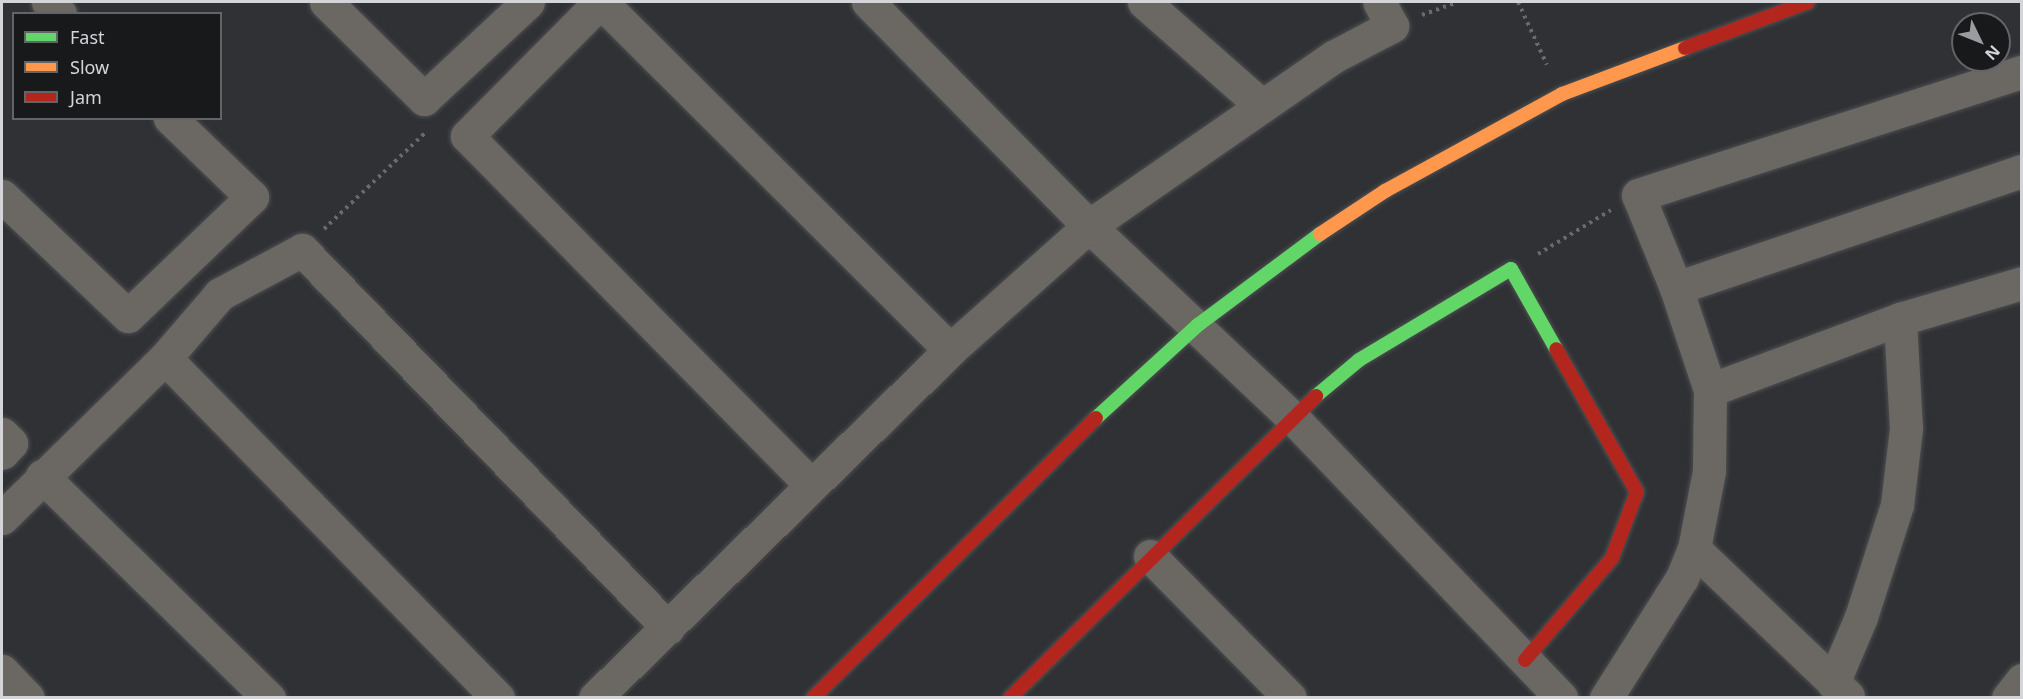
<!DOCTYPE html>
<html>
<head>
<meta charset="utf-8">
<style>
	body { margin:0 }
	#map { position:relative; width:2023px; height:699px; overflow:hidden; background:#2f3134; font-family:"Noto Sans",sans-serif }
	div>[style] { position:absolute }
	.path>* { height:4px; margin-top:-2px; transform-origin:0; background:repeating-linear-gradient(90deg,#6c6a68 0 3px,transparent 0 7.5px) }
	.roads { filter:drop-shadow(0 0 2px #4d4f51) drop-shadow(0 0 2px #4d4f51) }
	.street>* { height:33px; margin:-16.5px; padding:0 16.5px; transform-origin:16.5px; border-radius:16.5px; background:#6b6864 }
	.fast>* { height:14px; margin:-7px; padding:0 7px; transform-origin:7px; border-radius:7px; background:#63d668 }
	.slow>* { height:14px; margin:-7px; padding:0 7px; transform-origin:7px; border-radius:7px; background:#ff974d }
	.jam>* { height:14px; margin:-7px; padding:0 7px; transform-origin:7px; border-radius:7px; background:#b3261e }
	span { translate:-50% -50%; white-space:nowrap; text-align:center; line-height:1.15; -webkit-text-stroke:4.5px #17191b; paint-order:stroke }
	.frame { position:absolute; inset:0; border:3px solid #d3d5d8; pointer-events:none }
	.legend { position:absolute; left:12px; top:12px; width:210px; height:108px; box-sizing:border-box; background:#17191b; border:2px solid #626467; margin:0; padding:8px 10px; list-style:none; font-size:18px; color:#d3d5d8 }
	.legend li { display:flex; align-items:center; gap:12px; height:30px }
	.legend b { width:30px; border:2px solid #626467 }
	.north { position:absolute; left:1951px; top:12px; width:60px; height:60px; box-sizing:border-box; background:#17191b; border:2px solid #626467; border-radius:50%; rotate:133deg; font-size:16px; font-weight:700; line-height:24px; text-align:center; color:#d3d5d8 }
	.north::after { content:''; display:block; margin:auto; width:21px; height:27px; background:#9a9c9f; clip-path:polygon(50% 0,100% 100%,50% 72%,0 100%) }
</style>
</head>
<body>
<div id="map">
	<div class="path">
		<i style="left:1518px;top:2px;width:69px;rotate:65.3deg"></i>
		<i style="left:1422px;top:15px;width:37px;rotate:-20deg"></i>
		<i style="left:324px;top:229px;width:142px;rotate:-43.6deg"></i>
		<i style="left:1538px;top:254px;width:85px;rotate:-31.1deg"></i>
	</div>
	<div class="roads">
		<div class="street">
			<i style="left:48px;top:2px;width:17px;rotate:45deg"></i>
			<i style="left:326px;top:2px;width:138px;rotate:44.7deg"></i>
			<i style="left:424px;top:99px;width:142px;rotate:-43deg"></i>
			<i style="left:600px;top:2px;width:189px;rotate:134.8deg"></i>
			<i style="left:467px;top:136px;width:491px;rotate:45.4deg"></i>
			<i style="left:601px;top:2px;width:493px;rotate:44.9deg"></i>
			<i style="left:868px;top:2px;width:315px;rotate:45.4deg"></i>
			<i style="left:1089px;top:226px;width:279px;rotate:43.3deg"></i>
			<i style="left:1292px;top:417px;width:389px;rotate:46.2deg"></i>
			<i style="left:1144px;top:2px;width:157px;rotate:41.4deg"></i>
			<i style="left:2px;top:196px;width:174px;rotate:43.6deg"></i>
			<i style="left:128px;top:316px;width:172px;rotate:-43.8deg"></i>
			<i style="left:252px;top:197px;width:114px;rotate:-136.1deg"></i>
			<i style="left:1676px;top:288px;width:365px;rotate:-18.7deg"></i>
			<i style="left:165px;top:358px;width:476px;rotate:45.6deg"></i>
			<i style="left:1710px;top:390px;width:203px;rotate:-20.5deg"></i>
			<i style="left:1900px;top:319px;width:127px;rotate:-16.4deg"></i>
			<i style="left:2px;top:434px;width:13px;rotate:45deg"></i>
			<i style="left:11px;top:443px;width:13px;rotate:132deg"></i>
			<i style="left:42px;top:476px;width:318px;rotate:44.4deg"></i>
			<i style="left:2px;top:518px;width:228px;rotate:-44.5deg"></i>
			<i style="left:165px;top:358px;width:84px;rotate:-49.3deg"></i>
			<i style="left:220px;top:294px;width:93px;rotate:-28.2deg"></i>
			<i style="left:302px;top:250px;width:526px;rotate:45.92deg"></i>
			<i style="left:1694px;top:549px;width:213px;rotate:43.7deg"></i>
			<i style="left:1150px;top:556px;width:199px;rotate:45.4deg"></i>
			<i style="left:2px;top:671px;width:37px;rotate:46deg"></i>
			<i style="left:1833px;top:683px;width:72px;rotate:-67deg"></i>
			<i style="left:1861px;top:617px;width:118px;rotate:-72.2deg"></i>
			<i style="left:1897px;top:505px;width:78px;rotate:-83.3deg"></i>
			<i style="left:1906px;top:428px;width:109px;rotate:-93.2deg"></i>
			<i style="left:595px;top:698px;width:497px;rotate:-44.4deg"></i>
			<i style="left:950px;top:350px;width:186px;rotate:-41.7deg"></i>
			<i style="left:1089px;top:226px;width:297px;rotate:-34.7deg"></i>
			<i style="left:1333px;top:57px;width:67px;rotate:-27.7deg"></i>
			<i style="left:1392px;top:26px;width:27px;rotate:-118deg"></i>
			<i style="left:1606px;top:698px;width:142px;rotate:-57.7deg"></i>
			<i style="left:1682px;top:578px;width:31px;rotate:-68deg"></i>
			<i style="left:1694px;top:549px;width:79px;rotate:-79.1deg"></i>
			<i style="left:1709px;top:471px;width:81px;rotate:-89.3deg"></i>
			<i style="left:1710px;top:390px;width:108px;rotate:-108.4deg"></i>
			<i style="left:1676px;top:288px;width:100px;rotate:-112.2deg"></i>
			<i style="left:1638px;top:195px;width:403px;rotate:-17.8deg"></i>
			<i style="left:2008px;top:698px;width:23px;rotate:-52deg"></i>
		</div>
		<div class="fast">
			<i style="left:1316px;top:396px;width:56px;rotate:-39.9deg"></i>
			<i style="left:1359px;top:360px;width:177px;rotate:-30.9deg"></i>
			<i style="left:1511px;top:269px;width:92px;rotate:60.6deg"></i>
			<i style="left:1096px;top:418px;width:138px;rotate:-42.4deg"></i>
			<i style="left:1198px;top:325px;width:152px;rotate:-36.7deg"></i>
		</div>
		<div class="slow">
			<i style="left:1320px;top:234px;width:78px;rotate:-33.5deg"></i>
			<i style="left:1385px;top:191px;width:202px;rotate:-28.7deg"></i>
			<i style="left:1562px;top:94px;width:131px;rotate:-20.5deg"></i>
		</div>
		<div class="jam">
			<i style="left:1685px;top:48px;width:131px;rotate:-20.5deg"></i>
			<i style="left:1525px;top:660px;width:134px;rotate:-49.5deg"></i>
			<i style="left:1612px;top:558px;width:71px;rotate:-69.3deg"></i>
			<i style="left:1637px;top:492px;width:164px;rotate:-119.5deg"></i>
			<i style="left:813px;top:698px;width:398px;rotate:-44.7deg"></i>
			<i style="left:1010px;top:698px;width:430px;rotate:-44.6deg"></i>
		</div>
	</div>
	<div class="frame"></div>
	<ul class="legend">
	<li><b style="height:8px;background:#63d668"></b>Fast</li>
	<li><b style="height:8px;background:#ff974d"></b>Slow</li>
	<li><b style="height:8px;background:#b3261e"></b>Jam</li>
	</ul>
	<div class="north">N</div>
</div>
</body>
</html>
